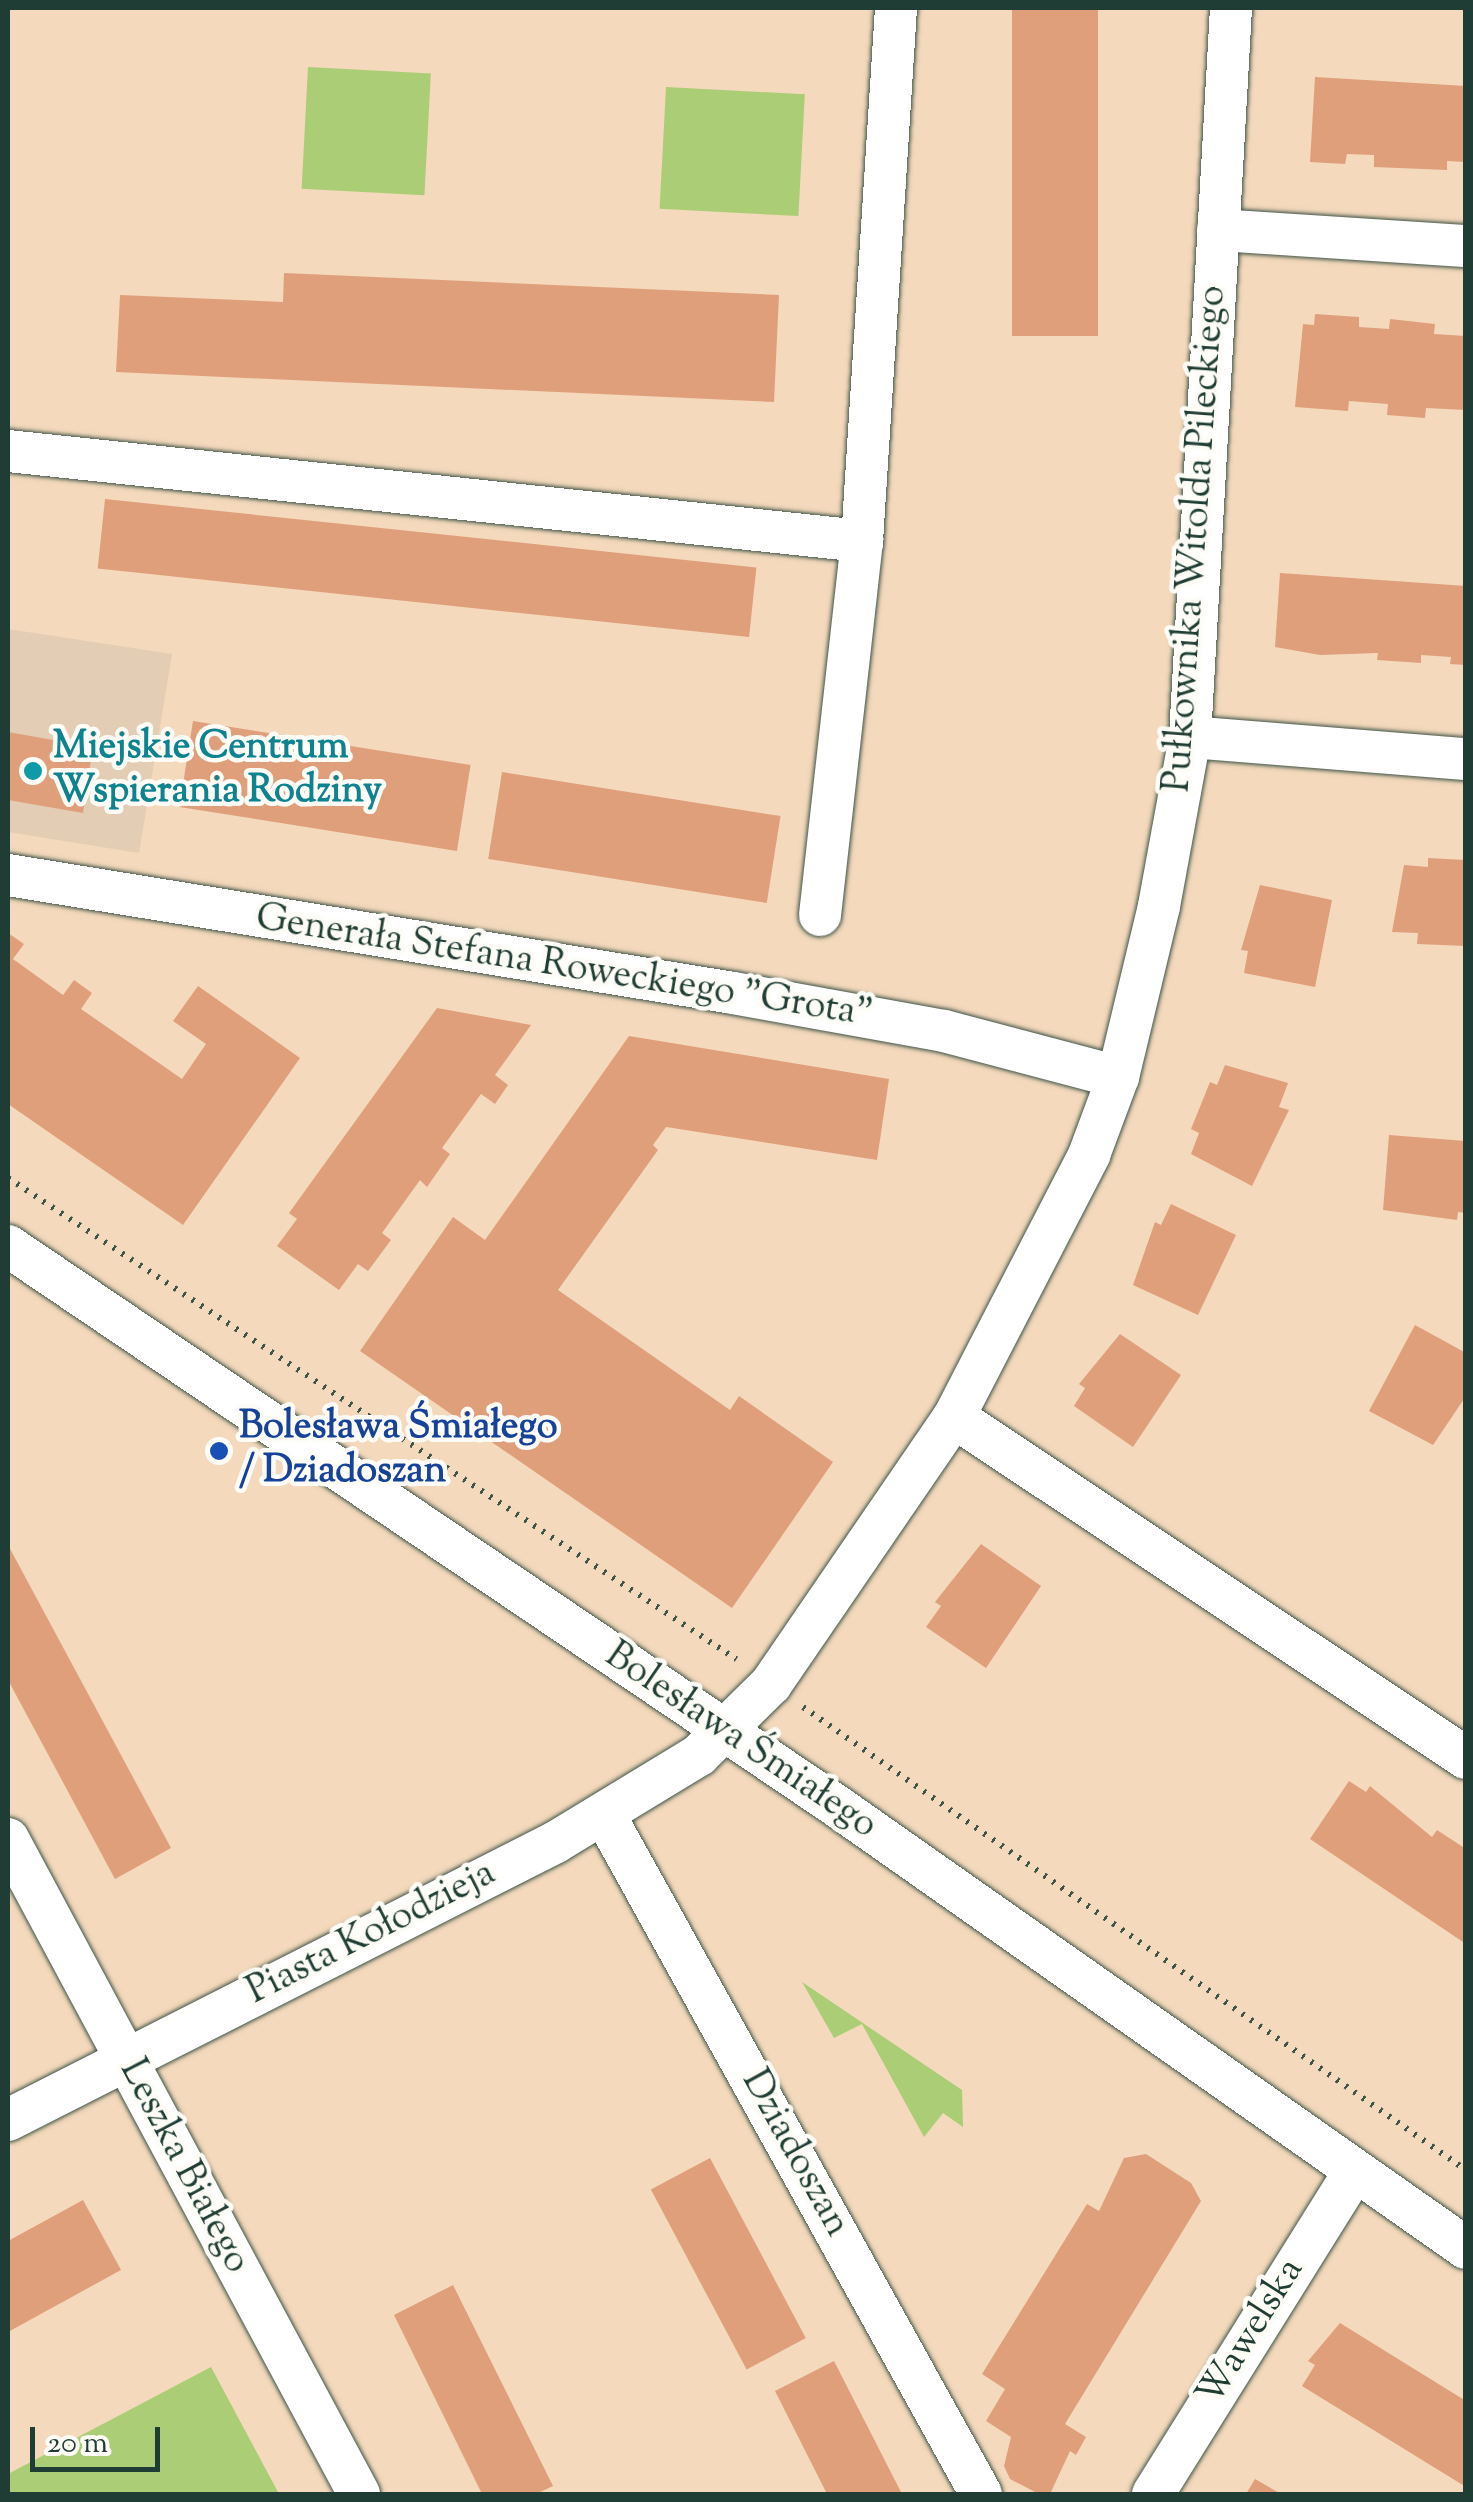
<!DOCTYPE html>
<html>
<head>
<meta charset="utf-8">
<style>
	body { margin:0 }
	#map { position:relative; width:1473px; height:2502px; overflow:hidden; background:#f4d9bc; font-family:"Sorts Mill Goudy",serif }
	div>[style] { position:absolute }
	.built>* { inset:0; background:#e3cdb4 }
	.green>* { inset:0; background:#aacd76; transform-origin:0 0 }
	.building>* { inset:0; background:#e09f7b; transform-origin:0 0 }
	.path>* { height:6px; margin-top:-3px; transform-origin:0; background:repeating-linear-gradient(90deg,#3f5448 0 2.5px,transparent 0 10.5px) }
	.roads { filter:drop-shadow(0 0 2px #3f5448) drop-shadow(0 0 2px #3f5448) }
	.minor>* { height:42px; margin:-21px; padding:0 21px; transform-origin:21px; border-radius:21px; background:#fff }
	.dots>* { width:28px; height:28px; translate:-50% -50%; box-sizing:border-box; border:5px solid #fdfcf7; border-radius:50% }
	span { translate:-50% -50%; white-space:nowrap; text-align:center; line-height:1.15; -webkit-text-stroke:9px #fdfcf7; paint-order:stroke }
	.street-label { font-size:38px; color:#1f3d34 }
	.culture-label { font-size:38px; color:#0d838f; font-weight:700 }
	.left { translate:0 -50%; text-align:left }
	.transit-label { font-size:38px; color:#164399; font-weight:700 }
	.frame { position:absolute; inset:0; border:10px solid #1f3d34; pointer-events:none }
	.scale { position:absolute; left:30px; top:2427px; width:130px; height:45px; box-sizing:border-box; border:5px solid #1f3d34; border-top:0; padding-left:12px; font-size:30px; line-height:35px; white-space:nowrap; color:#1f3d34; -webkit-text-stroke:8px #fdfcf7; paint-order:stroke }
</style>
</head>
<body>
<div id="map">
	<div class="built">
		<i style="clip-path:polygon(8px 629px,172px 654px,139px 853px,8px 832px)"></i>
	</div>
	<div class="green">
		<i style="left:308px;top:67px;width:123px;height:122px;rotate:3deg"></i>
		<i style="left:666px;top:87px;width:139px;height:122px;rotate:3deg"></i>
		<i style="clip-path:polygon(802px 1982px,962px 2090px,963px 2127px,943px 2113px,924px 2137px,862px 2024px,834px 2038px)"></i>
		<i style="clip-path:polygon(211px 2367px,279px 2494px,8px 2494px,8px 2474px)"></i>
	</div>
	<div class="building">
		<i style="left:1012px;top:8px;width:86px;height:328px"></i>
		<i style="clip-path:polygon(1315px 77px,1466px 86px,1466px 162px,1447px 161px,1447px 170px,1374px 167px,1374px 155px,1347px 154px,1345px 164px,1310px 162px)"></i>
		<i style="clip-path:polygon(284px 273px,779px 295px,774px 402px,116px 372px,120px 295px,283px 302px)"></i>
		<i style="clip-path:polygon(1315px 314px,1359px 317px,1359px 327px,1389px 329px,1390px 319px,1435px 324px,1434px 334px,1466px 336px,1466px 410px,1426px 408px,1425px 418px,1387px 415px,1388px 404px,1349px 401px,1348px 411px,1295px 407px,1303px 324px,1314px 325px)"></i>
		<i style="left:105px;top:499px;width:655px;height:70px;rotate:6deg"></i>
		<i style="clip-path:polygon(1280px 573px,1466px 586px,1466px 665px,1450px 664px,1451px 657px,1421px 655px,1421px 663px,1377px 660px,1378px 653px,1320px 655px,1275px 647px)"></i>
		<i style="left:193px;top:721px;width:281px;height:87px;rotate:9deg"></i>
		<i style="clip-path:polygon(8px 732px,93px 747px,83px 813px,8px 800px)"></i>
		<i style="left:502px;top:772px;width:282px;height:88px;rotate:9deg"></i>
		<i style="clip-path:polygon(1428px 858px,1466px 860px,1466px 946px,1417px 944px,1418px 933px,1392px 932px,1404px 865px,1428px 867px)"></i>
		<i style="clip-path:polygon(1260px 885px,1332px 900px,1315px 987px,1244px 973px,1248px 951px,1241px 950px)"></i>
		<i style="clip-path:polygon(8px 933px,24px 944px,13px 959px,63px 995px,74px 980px,92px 993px,81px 1009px,182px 1079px,206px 1044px,173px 1021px,198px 986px,300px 1058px,183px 1225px,8px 1104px)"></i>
		<i style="clip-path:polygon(437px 1008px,531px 1025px,495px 1075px,508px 1085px,495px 1104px,481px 1094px,442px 1148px,450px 1154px,427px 1187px,420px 1180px,382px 1233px,391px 1240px,368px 1271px,358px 1264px,339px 1290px,277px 1246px,297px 1219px,289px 1213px)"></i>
		<i style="clip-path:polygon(629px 1036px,889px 1079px,877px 1160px,666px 1127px,653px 1145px,658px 1150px,558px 1290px,730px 1410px,739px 1396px,833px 1462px,732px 1608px,360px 1351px,453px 1217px,485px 1240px)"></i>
		<i style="clip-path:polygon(1225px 1065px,1288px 1083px,1279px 1107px,1289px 1110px,1252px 1186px,1191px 1154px,1199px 1133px,1191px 1129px,1210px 1082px,1217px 1085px)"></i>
		<i style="clip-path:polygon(1389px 1135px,1466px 1141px,1466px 1213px,1458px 1212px,1457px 1220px,1383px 1210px)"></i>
		<i style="clip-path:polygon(1171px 1204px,1236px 1235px,1198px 1315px,1133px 1285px,1155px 1222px,1161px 1225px)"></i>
		<i style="clip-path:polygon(1415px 1325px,1466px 1353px,1466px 1396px,1433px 1445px,1369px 1411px)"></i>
		<i style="clip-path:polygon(1120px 1334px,1181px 1375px,1133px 1447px,1074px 1406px,1085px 1388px,1079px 1384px)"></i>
		<i style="clip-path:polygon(981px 1544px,1041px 1586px,986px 1668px,926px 1627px,941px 1606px,935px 1602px)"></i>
		<i style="clip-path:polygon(8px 1545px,171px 1848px,115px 1879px,8px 1680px)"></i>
		<i style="clip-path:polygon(1349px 1781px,1366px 1792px,1370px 1786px,1432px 1837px,1437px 1830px,1466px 1849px,1466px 1944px,1310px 1839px)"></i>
		<i style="clip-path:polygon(1146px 2154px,1191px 2183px,1201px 2201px,1065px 2424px,1086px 2437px,1076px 2455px,1070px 2451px,1050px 2494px,1037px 2493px,1010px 2479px,1004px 2466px,1011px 2437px,986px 2421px,1005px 2389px,982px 2374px,1087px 2204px,1099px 2211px,1124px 2158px)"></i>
		<i style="left:710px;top:2158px;width:204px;height:67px;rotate:62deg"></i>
		<i style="clip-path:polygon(83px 2200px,121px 2270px,8px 2332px,8px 2241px)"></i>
		<i style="clip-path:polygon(453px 2285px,553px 2486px,536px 2494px,482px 2494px,394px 2315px)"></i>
		<i style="clip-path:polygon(1340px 2323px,1466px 2401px,1466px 2487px,1302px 2386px,1315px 2365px,1308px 2361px)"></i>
		<i style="clip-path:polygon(834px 2361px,902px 2494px,827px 2494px,775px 2391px)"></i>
		<i style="clip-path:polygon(1255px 2479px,1281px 2494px,1246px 2494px)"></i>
	</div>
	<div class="path">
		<i style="left:8px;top:1178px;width:873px;rotate:33.45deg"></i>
		<i style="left:803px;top:1707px;width:809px;rotate:34.93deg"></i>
	</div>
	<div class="roads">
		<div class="minor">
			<i style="left:1218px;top:230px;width:249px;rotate:3.7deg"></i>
			<i style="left:8px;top:451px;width:859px;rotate:6.02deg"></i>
			<i style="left:1190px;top:737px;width:277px;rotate:4.6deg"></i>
			<i style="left:8px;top:875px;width:735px;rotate:9.24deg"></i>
			<i style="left:733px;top:993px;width:214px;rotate:10.2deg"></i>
			<i style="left:944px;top:1031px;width:180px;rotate:14.8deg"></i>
			<i style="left:820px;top:915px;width:376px;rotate:-83.6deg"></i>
			<i style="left:862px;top:541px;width:534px;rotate:-86.35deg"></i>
			<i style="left:8px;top:1246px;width:1002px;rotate:34.05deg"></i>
			<i style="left:838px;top:1807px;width:767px;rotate:35.08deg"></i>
			<i style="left:954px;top:1417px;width:615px;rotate:33.66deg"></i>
			<i style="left:605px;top:1816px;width:775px;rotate:60.99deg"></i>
			<i style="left:8px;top:1839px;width:743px;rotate:61.81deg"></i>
			<i style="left:8px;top:2120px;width:614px;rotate:-26.9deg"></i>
			<i style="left:556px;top:1842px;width:167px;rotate:-31.3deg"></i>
			<i style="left:699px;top:1755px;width:101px;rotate:-44.6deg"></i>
			<i style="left:771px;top:1684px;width:324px;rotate:-55.6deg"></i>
			<i style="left:954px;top:1417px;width:295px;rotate:-62.7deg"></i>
			<i style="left:1089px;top:1155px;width:83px;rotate:-69.6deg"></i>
			<i style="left:1118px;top:1077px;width:176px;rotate:-76.5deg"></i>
			<i style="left:1159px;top:906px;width:172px;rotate:-79.6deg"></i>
			<i style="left:1190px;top:737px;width:730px;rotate:-86.78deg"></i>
			<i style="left:1153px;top:2494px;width:380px;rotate:-58deg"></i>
		</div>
	</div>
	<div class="dots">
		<i style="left:33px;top:771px;background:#0f9aa8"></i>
		<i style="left:219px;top:1451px;background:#1a4fb4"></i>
	</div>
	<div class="street-label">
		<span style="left:1197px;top:539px;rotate:-86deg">Pułkownika Witolda Pileckiego</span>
		<span style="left:564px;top:968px;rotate:9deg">Generała Stefana Roweckiego "Grota"</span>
		<span style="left:740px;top:1742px;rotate:34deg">Bolesława Śmiałego</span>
		<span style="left:372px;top:1934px;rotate:-27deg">Piasta Kołodzieja</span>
		<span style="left:794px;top:2154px;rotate:61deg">Dziadoszan</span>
		<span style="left:183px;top:2167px;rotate:62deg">Leszka Białego</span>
		<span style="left:1252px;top:2333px;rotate:-58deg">Wawelska</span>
	</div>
	<div class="culture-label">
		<span class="left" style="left:53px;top:771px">Miejskie Centrum<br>Wspierania Rodziny</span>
	</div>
	<div class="transit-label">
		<span class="left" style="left:239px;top:1451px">Bolesława Śmiałego<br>/ Dziadoszan</span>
	</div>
	<div class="frame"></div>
	<div class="scale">20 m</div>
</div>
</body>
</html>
